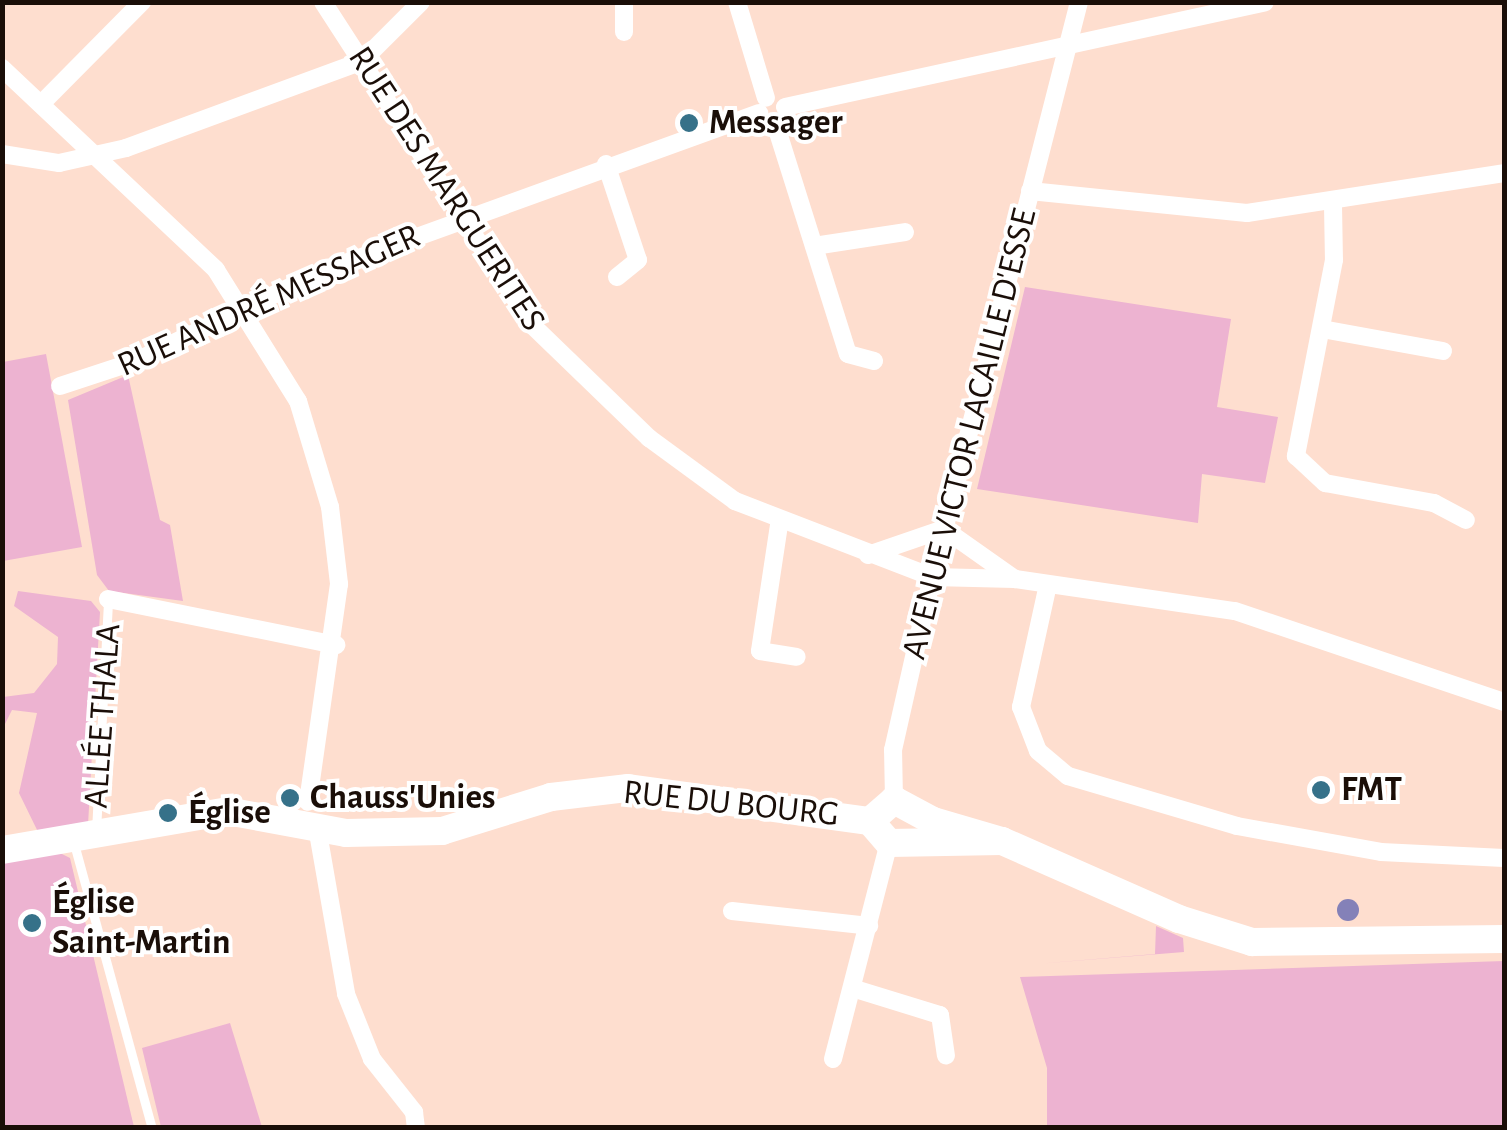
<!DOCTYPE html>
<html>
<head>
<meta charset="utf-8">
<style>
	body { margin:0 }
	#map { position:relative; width:1507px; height:1130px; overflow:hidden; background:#fedecf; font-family:"Alegreya Sans",sans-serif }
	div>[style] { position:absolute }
	.green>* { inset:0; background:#edb3d1 }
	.water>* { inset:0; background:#8481b8 }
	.round { border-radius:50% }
	.lane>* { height:9px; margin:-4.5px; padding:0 4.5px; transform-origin:4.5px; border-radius:4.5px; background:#fff }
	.street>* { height:18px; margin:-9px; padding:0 9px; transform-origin:9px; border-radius:9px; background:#fff }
	.secondary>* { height:28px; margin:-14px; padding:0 14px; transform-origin:14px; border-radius:14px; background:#fff }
	.dots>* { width:28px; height:28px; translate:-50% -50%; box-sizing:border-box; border:5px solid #fff; border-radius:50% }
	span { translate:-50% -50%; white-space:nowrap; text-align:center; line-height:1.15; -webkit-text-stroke:8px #fff; paint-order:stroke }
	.poi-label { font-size:35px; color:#1a0e08; font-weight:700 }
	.left { translate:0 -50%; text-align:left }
	.street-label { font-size:35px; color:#1a0e08 }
	.frame { position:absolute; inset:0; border:5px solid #1a0e08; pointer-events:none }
</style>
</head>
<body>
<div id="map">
	<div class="green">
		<i style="clip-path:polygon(1025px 287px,1231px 319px,1217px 407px,1278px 417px,1265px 483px,1202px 474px,1198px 523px,977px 489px)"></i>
		<i style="clip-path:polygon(46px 354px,82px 547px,3px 561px,3px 362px)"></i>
		<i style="clip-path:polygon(128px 375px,160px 520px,170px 525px,183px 601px,109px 591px,97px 575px,68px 400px)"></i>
		<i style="clip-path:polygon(18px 591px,91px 601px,100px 612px,88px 825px,40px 836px,19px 793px,37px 713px,12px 710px,3px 728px,3px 697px,34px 693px,57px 664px,58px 637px,14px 606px)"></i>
		<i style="clip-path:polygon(58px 852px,70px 858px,134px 1127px,3px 1128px,3px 863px)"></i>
		<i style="clip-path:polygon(1156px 926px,1183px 938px,1184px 952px,1036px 964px,1155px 954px)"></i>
		<i style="clip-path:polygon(1504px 961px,1504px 1127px,1047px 1127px,1047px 1068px,1020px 977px)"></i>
		<i style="clip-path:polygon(230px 1023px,262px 1127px,161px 1127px,142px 1048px)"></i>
	</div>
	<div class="water">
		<i class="round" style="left:1337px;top:899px;width:22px;height:22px"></i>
	</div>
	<div class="lane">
		<i style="left:96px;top:831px;width:232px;rotate:-87deg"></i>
		<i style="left:73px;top:840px;width:299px;rotate:74.7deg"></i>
	</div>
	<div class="street">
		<i style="left:323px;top:2px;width:385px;rotate:57.1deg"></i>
		<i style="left:532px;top:325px;width:163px;rotate:44deg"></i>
		<i style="left:649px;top:438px;width:107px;rotate:36.2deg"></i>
		<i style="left:735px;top:501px;width:211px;rotate:21.1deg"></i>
		<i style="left:932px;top:577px;width:83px;rotate:1.4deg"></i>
		<i style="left:1015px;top:579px;width:222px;rotate:8.3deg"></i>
		<i style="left:1235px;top:611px;width:284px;rotate:18.7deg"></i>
		<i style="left:624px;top:2px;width:30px;rotate:90deg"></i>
		<i style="left:737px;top:2px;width:100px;rotate:73.2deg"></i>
		<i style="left:2px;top:68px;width:294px;rotate:43.3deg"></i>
		<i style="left:216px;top:270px;width:155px;rotate:58deg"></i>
		<i style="left:298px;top:401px;width:111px;rotate:73.2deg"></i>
		<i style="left:330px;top:507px;width:78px;rotate:83.3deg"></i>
		<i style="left:339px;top:584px;width:220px;rotate:98.1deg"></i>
		<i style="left:41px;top:104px;width:144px;rotate:-45.3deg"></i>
		<i style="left:785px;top:107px;width:491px;rotate:-12.3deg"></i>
		<i style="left:775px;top:123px;width:242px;rotate:72.5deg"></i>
		<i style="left:848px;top:354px;width:27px;rotate:15deg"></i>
		<i style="left:2px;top:154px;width:58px;rotate:9deg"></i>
		<i style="left:59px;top:163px;width:69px;rotate:-12.6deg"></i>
		<i style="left:126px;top:148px;width:252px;rotate:-20.2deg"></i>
		<i style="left:362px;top:61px;width:83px;rotate:-45deg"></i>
		<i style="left:606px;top:164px;width:101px;rotate:71.6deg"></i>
		<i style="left:638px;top:260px;width:27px;rotate:141deg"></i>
		<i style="left:1030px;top:191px;width:218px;rotate:5.8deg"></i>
		<i style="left:1247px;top:213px;width:260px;rotate:-8.8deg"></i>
		<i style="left:1333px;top:205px;width:55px;rotate:89deg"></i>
		<i style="left:1334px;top:260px;width:200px;rotate:101deg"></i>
		<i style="left:1296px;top:456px;width:40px;rotate:43deg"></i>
		<i style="left:1325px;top:483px;width:111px;rotate:10.4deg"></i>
		<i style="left:1434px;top:503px;width:36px;rotate:28deg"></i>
		<i style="left:814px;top:246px;width:92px;rotate:-8.7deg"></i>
		<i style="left:1322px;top:329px;width:123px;rotate:10.3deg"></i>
		<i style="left:60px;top:386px;width:80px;rotate:-18.2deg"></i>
		<i style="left:136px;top:361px;width:208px;rotate:-25.7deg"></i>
		<i style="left:323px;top:271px;width:464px;rotate:-19.9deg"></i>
		<i style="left:779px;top:525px;width:127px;rotate:98.6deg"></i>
		<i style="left:760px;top:651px;width:37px;rotate:9deg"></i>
		<i style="left:944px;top:529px;width:87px;rotate:35.2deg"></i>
		<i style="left:868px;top:555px;width:80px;rotate:-18.9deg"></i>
		<i style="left:1047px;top:589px;width:121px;rotate:102.4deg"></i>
		<i style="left:1021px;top:707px;width:47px;rotate:68.9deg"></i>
		<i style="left:1038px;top:751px;width:39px;rotate:40deg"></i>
		<i style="left:1068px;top:776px;width:176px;rotate:16.5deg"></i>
		<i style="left:1237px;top:826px;width:146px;rotate:10.2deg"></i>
		<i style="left:1381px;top:852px;width:123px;rotate:2.8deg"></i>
		<i style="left:108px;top:599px;width:233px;rotate:11.4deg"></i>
		<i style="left:894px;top:800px;width:50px;rotate:-91.1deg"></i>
		<i style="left:893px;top:750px;width:177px;rotate:-77.3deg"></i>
		<i style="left:932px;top:577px;width:593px;rotate:-75.66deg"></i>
		<i style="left:317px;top:827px;width:169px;rotate:80.1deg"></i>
		<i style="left:346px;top:994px;width:70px;rotate:68.2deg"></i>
		<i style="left:372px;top:1059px;width:68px;rotate:51.6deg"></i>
		<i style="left:414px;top:1112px;width:16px;rotate:83deg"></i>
		<i style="left:732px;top:911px;width:138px;rotate:6.2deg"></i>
		<i style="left:852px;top:988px;width:92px;rotate:17.1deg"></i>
		<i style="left:940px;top:1015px;width:41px;rotate:81.7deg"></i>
		<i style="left:833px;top:1059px;width:223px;rotate:-75.5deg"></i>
	</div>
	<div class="secondary">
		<i style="left:1002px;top:841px;width:113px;rotate:179deg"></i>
		<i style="left:889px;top:843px;width:29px;rotate:-131deg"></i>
		<i style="left:870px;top:821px;width:32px;rotate:-41deg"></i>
		<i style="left:894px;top:800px;width:44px;rotate:28.3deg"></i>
		<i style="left:933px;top:821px;width:72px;rotate:16.2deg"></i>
		<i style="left:1002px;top:841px;width:193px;rotate:23.8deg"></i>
		<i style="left:1179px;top:919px;width:77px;rotate:17.5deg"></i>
		<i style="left:1252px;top:942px;width:252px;rotate:-0.7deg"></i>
		<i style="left:2px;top:850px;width:228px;rotate:-9.8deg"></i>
		<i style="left:227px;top:811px;width:121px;rotate:10.5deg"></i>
		<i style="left:346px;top:833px;width:96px;rotate:-1.2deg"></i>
		<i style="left:442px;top:831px;width:114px;rotate:-17.3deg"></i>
		<i style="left:551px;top:797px;width:78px;rotate:-6.7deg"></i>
		<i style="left:628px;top:788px;width:244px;rotate:7.8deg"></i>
	</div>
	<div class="dots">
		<i style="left:689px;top:123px;background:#367189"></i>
		<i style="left:1321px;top:790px;background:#367189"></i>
		<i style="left:290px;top:798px;background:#367189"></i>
		<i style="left:168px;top:813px;background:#367189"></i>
		<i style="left:32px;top:923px;background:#367189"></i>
	</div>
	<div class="poi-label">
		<span class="left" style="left:709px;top:123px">Messager</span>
		<span class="left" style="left:1341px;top:790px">FMT</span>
		<span class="left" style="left:310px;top:798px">Chauss'Unies</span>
		<span class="left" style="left:188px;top:813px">Église</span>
		<span class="left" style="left:52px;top:923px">Église<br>Saint-Martin</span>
	</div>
	<div class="street-label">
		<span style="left:446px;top:189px;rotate:57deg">RUE DES MARGUERITES</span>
		<span style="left:269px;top:301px;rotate:-24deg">RUE ANDRÉ MESSAGER</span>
		<span style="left:970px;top:434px;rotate:-76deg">AVENUE VICTOR LACAILLE D'ESSE</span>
		<span style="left:103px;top:716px;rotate:-86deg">ALLÉE THALA</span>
		<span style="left:731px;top:804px;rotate:6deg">RUE DU BOURG</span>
	</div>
	<div class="frame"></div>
</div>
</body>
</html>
